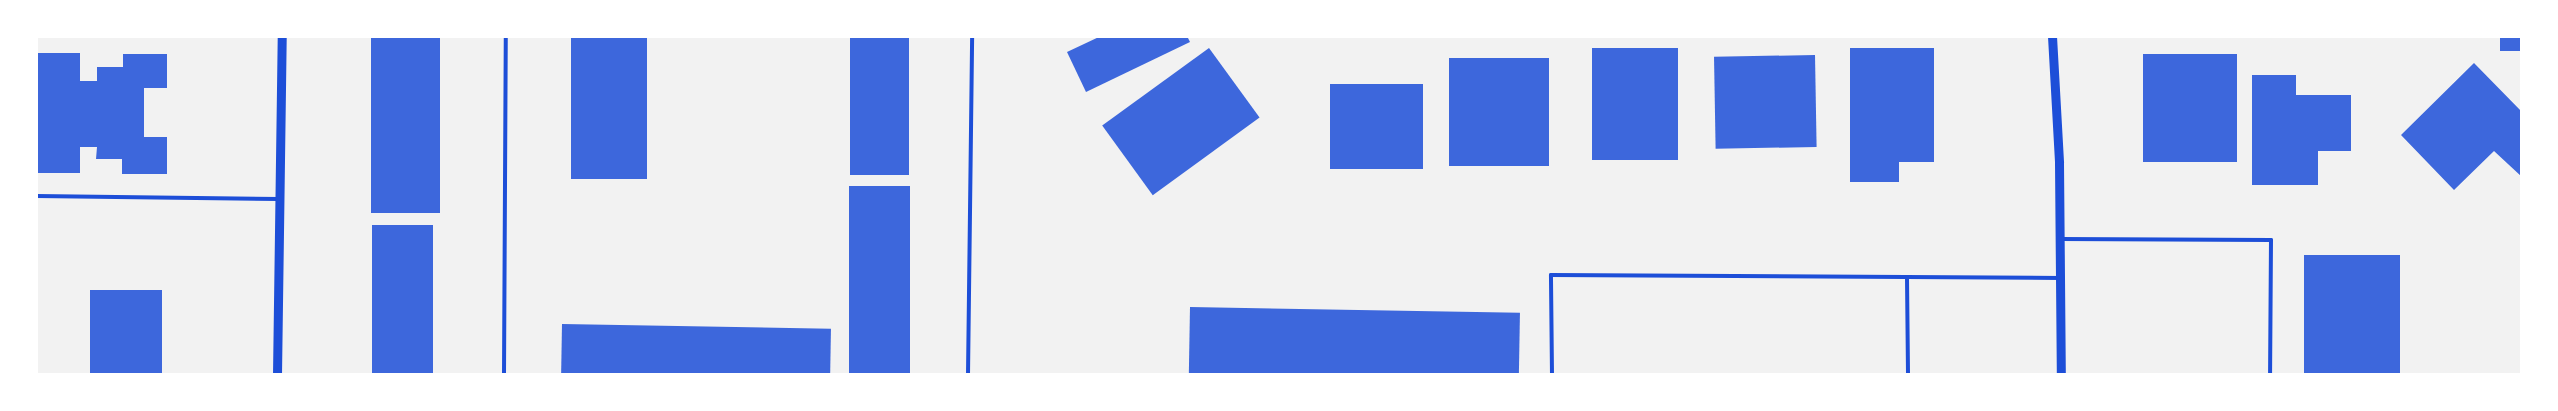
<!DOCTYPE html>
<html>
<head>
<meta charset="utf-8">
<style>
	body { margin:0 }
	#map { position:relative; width:2558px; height:411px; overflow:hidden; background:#f2f2f2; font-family:"PT Sans Narrow",sans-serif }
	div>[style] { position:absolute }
	.building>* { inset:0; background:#3d67dc; transform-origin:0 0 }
	.service>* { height:4px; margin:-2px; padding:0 2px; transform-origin:2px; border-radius:2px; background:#1d4ed8 }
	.tertiary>* { height:9px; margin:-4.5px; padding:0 4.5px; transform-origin:4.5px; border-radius:4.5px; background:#1d4ed8 }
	span { translate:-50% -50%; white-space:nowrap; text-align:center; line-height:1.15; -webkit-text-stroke:4px #fff; paint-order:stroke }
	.frame { position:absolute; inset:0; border:38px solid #fff; pointer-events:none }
</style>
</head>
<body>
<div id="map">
	<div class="building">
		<i style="left:371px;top:36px;width:69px;height:177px"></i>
		<i style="left:571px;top:36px;width:76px;height:143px"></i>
		<i style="left:850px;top:36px;width:59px;height:139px"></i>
		<i style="clip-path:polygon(1101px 36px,1187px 36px,1190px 42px,1086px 92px,1067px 52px)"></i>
		<i style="left:2500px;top:36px;width:22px;height:15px"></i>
		<i style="left:1209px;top:48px;width:86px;height:132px;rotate:54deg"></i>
		<i style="left:1592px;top:48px;width:86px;height:112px"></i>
		<i style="clip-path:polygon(1850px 48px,1934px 48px,1934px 162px,1899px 162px,1899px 182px,1850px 182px)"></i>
		<i style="clip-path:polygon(36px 53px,80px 53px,80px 81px,97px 81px,97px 67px,123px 67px,123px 54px,167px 54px,167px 88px,144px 88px,144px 137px,167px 137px,167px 174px,122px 174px,122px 159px,96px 159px,97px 147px,80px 147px,80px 173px,36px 173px)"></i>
		<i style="left:2143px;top:54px;width:94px;height:108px"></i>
		<i style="left:1815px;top:55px;width:92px;height:101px;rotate:89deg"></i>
		<i style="left:1449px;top:58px;width:100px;height:108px"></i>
		<i style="clip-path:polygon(2474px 63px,2522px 112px,2522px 177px,2494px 151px,2454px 190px,2401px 135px)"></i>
		<i style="clip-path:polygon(2252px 75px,2296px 75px,2296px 95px,2351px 95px,2351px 151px,2318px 151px,2318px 185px,2252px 185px)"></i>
		<i style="left:1330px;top:84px;width:93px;height:85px"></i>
		<i style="left:849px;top:186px;width:61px;height:189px"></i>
		<i style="left:372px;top:225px;width:61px;height:150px"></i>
		<i style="left:2400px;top:255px;width:120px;height:96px;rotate:90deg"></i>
		<i style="left:90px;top:290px;width:72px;height:85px"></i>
		<i style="left:1190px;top:307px;width:330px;height:68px;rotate:1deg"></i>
		<i style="left:562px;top:324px;width:269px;height:51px;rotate:1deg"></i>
	</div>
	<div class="service">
		<i style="left:36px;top:196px;width:243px;rotate:0.7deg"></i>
		<i style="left:2060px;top:239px;width:211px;rotate:0.3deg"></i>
		<i style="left:2271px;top:240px;width:135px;rotate:90.4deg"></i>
		<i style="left:1907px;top:278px;width:97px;rotate:89.4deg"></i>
		<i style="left:504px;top:375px;width:339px;rotate:-89.7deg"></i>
		<i style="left:968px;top:375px;width:339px;rotate:-89.3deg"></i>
		<i style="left:1552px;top:375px;width:100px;rotate:-90.6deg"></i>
		<i style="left:1551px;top:275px;width:510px;rotate:0.34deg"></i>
	</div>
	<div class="tertiary">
		<i style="left:2052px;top:36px;width:127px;rotate:86.8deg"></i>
		<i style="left:2059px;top:163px;width:212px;rotate:89.5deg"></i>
		<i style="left:277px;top:375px;width:339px;rotate:-89.2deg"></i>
	</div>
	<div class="frame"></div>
</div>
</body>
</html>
